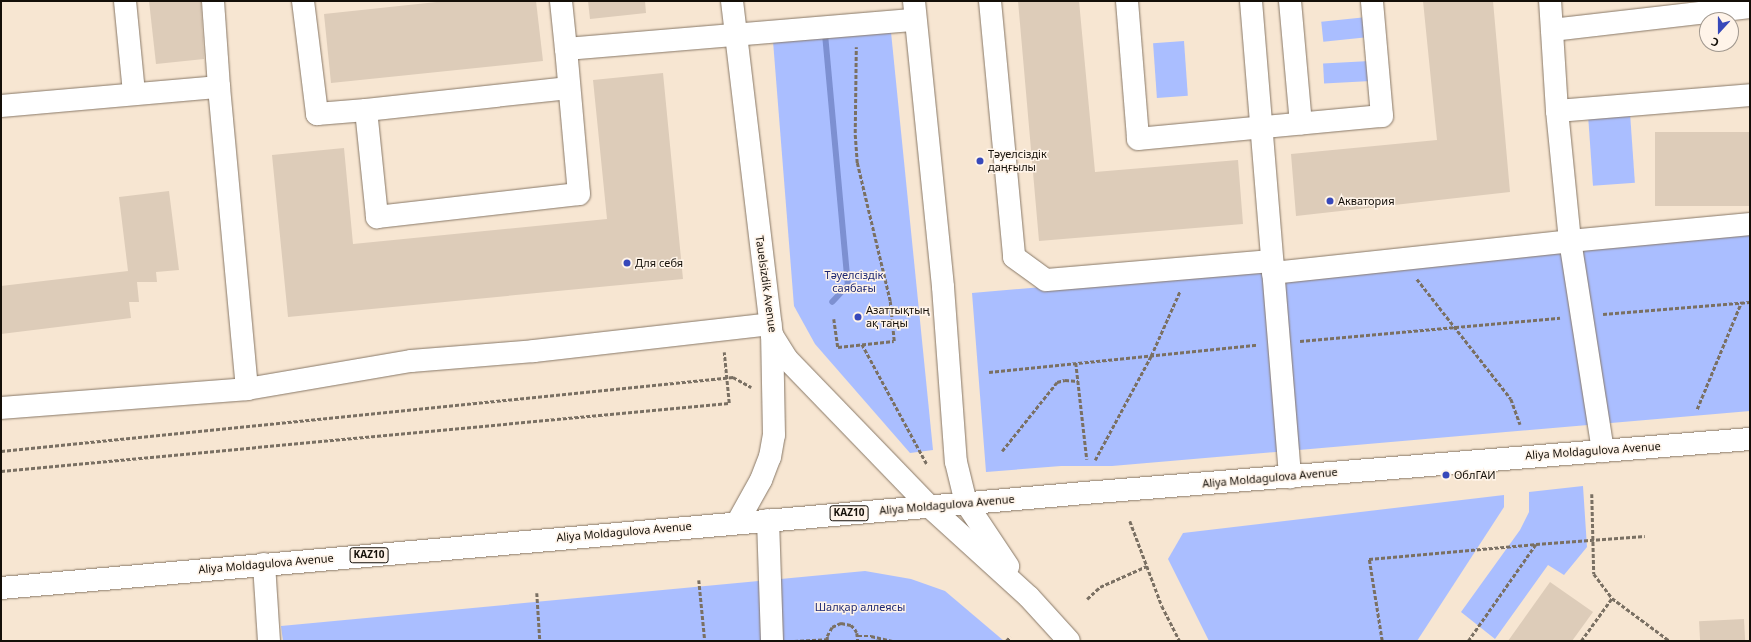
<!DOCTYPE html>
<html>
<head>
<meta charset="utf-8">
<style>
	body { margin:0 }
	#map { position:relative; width:1751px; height:642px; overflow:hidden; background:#f7e6d2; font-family:"Noto Sans",sans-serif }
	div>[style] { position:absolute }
	.green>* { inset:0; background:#aabeff; transform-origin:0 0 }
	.stream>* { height:6px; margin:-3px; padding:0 3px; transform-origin:3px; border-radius:3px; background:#7d90d1 }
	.building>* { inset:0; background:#ddccb9; transform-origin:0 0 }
	.path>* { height:2.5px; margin-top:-1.25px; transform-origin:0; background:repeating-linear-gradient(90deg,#7a7063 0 4px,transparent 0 6px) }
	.roads { filter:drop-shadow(0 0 1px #887867) drop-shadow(0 0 1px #887867) }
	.minor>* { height:22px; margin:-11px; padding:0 11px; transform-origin:11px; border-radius:11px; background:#fff }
	.major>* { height:22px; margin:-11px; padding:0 11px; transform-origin:11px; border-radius:11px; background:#fff }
	.dots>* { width:11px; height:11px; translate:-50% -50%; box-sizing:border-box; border:2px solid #fff4e9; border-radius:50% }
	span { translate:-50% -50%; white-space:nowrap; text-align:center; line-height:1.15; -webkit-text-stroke:3px #fff4e9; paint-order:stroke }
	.shield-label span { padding:1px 3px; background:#fff4e9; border:1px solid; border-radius:3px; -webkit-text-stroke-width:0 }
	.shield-label { font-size:10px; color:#140f08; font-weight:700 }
	.poi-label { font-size:11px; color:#140f08 }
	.left { translate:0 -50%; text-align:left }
	.park-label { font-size:11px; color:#1e2974 }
	.street-label { font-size:11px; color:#140f08 }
	.frame { position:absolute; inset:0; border:2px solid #140f08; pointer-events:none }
	.north { position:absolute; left:1699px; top:12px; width:40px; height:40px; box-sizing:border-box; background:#fff4e9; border:1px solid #a1988f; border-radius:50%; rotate:201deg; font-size:11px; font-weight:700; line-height:16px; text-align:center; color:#140f08 }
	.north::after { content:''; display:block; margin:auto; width:14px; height:18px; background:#3748ba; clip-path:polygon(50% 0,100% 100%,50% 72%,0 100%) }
</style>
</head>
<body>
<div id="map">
	<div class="green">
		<i style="left:1367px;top:17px;width:20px;height:46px;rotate:84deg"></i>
		<i style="clip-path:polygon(891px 32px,933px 450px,910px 453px,815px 344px,794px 306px,773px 41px)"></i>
		<i style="left:1184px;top:41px;width:55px;height:31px;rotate:86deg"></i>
		<i style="left:1370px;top:61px;width:20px;height:47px;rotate:87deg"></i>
		<i style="left:1630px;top:113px;width:70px;height:42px;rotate:86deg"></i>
		<i style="clip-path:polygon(1750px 227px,1750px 411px,1112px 466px,1061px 466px,986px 472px,972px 293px)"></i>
		<i style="clip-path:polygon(1583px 486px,1587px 547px,1564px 575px,1548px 565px,1495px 639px,1461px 612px,1520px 530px,1529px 512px,1529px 492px)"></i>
		<i style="clip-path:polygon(1504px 495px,1504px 507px,1417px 641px,1209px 641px,1168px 559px,1183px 533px)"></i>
		<i style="clip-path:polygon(865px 571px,911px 579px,945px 591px,1004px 641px,283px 641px,281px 626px)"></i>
	</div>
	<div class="stream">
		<i style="left:825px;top:34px;width:252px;rotate:84.8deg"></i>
		<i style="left:848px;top:285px;width:23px;rotate:133deg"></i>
	</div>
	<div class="building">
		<i style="clip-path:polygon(149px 1px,201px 1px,204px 59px,156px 64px)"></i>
		<i style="clip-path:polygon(446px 1px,536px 1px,543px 61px,331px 83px,324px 14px)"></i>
		<i style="clip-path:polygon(588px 1px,645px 1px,646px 13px,590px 19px)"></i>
		<i style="clip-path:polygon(1018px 1px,1079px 1px,1095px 172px,1238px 160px,1243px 224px,1039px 241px)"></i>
		<i style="clip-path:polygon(1423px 1px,1493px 1px,1510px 192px,1296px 216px,1291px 154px,1437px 140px)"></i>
		<i style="clip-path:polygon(663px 73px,683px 279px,288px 317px,272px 155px,344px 148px,353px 244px,607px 219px,593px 80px)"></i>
		<i style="left:1750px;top:132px;width:74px;height:95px;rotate:90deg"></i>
		<i style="clip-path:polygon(169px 191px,179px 270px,156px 272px,157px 282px,137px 282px,139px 302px,129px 302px,131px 318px,1px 334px,1px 286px,128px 271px,119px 197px)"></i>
		<i style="clip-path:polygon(1550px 582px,1593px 612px,1572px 641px,1508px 641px)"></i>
		<i style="left:1744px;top:619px;width:22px;height:45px;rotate:87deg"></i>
	</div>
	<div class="path">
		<i style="left:1417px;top:279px;width:152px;rotate:51.9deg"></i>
		<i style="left:1511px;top:399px;width:27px;rotate:70deg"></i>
		<i style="left:1603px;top:314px;width:147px;rotate:-4.7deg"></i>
		<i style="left:834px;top:319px;width:28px;rotate:82deg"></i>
		<i style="left:838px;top:347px;width:56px;rotate:-6.1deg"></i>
		<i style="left:894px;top:341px;width:40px;rotate:-95.7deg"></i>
		<i style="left:890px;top:301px;width:142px;rotate:-103.4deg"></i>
		<i style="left:857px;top:163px;width:30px;rotate:-94deg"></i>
		<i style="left:855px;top:133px;width:86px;rotate:-89.3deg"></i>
		<i style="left:1300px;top:341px;width:261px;rotate:-5.1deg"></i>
		<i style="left:862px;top:344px;width:136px;rotate:61.6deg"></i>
		<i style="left:1076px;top:363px;width:97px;rotate:83.5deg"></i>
		<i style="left:989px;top:372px;width:269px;rotate:-5.8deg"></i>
		<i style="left:1697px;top:409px;width:115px;rotate:-67.5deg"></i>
		<i style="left:1px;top:451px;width:736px;rotate:-5.77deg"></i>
		<i style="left:733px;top:377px;width:21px;rotate:29deg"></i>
		<i style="left:1002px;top:451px;width:88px;rotate:-51.4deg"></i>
		<i style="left:1057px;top:382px;width:8px;rotate:-14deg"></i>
		<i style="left:1065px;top:380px;width:13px;rotate:4deg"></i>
		<i style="left:1095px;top:460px;width:118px;rotate:-61.7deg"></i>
		<i style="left:1151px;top:356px;width:71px;rotate:-66deg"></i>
		<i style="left:1px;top:471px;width:731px;rotate:-5.34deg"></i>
		<i style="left:729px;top:403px;width:51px;rotate:-95.6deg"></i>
		<i style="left:1592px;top:494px;width:80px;rotate:88.6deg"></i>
		<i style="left:1594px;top:574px;width:30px;rotate:53deg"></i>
		<i style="left:1130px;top:521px;width:91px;rotate:69.4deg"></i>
		<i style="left:1162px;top:606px;width:39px;rotate:63deg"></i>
		<i style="left:699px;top:580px;width:61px;rotate:84.4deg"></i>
		<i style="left:537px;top:593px;width:48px;rotate:86.4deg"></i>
		<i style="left:1087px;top:599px;width:18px;rotate:-43deg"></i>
		<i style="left:1100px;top:587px;width:51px;rotate:-24.1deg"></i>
		<i style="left:858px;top:636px;width:13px"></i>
		<i style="left:871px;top:636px;width:22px;rotate:13deg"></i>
		<i style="left:794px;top:641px;width:33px;rotate:-3deg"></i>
		<i style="left:827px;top:641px;width:5px;rotate:-90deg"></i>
		<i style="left:827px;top:636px;width:10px;rotate:-61deg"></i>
		<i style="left:832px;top:627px;width:10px;rotate:-24deg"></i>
		<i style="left:841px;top:623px;width:10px;rotate:11deg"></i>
		<i style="left:851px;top:625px;width:6px;rotate:45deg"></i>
		<i style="left:855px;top:629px;width:4px;rotate:63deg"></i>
		<i style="left:857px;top:633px;width:8px;rotate:83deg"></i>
		<i style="left:1006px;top:641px;width:6px;rotate:-45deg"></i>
		<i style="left:1382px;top:641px;width:83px;rotate:-99deg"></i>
		<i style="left:1369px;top:559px;width:168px;rotate:-5.1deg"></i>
		<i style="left:1468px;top:641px;width:118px;rotate:-55deg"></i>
		<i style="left:1536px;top:544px;width:109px;rotate:-4.2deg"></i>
		<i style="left:1581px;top:641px;width:53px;rotate:-54.2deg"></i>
		<i style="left:1612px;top:598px;width:72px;rotate:36.6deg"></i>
	</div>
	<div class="roads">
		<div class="minor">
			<i style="left:125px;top:1px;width:92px;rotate:84.4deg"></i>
			<i style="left:303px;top:1px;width:114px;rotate:82.9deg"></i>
			<i style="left:317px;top:114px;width:49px;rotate:-4.7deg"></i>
			<i style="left:366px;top:110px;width:108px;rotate:84.1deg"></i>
			<i style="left:377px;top:217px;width:203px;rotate:-6.5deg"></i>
			<i style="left:579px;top:194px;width:146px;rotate:-95.1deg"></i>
			<i style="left:566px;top:49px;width:350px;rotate:-4.8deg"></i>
			<i style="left:561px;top:1px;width:48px;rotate:84.1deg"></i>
			<i style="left:732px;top:1px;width:336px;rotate:83.2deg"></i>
			<i style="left:772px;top:335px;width:28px;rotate:58deg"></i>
			<i style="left:787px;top:359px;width:204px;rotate:46deg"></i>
			<i style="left:914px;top:1px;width:287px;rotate:84.2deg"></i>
			<i style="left:943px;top:287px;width:175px;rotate:85.8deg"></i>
			<i style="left:956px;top:462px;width:42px;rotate:76.3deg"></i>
			<i style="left:990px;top:1px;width:257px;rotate:84.6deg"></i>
			<i style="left:1014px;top:257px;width:39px;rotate:36deg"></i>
			<i style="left:1046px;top:280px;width:227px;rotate:-4.8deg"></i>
			<i style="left:1127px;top:1px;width:138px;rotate:85.4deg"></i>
			<i style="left:1138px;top:139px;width:245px;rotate:-5.4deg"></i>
			<i style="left:1382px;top:116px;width:115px;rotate:-95deg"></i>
			<i style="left:1251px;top:1px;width:478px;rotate:85.3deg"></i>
			<i style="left:1290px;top:1px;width:123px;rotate:84.9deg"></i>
			<i style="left:1552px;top:30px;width:199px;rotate:-6.6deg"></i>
			<i style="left:1px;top:106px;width:219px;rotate:-5deg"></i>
			<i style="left:219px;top:87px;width:86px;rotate:-94deg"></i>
			<i style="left:366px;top:110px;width:204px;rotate:-6.2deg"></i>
			<i style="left:1557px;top:111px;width:194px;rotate:-4.7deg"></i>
			<i style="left:1273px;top:273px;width:299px;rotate:-6.1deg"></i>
			<i style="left:1570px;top:241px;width:131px;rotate:-95.7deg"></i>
			<i style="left:1557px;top:111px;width:110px;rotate:-93.6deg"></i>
			<i style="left:247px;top:389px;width:166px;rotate:-9.7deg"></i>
			<i style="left:411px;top:361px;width:123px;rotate:-4.6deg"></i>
			<i style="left:534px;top:351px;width:238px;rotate:-6.5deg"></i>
			<i style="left:1px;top:408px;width:247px;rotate:-4.4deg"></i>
			<i style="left:247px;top:389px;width:303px;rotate:-95.3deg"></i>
			<i style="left:1603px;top:451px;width:213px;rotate:-98.9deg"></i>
			<i style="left:1570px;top:241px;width:181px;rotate:-5.4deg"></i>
			<i style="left:768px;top:520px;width:121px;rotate:88.1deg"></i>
			<i style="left:264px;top:564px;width:77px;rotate:86.3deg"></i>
		</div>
		<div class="major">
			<i style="left:966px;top:503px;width:76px;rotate:56.3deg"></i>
			<i style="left:929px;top:506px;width:135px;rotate:42.3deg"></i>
			<i style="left:1029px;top:597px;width:59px;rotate:47.7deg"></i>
			<i style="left:737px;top:523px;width:49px;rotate:-60.8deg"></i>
			<i style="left:761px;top:480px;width:25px;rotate:-69deg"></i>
			<i style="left:770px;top:457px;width:22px;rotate:-80deg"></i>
			<i style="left:774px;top:435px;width:100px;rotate:-91.1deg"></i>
			<i style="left:1px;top:588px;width:1100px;rotate:-5.01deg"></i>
			<i style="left:1097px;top:492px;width:655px;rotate:-4.64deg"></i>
		</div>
	</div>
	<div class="dots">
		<i style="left:980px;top:161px;background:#3748ba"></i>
		<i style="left:1330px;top:201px;background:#3748ba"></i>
		<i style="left:627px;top:263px;background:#3748ba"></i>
		<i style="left:858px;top:317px;background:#3748ba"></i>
		<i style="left:1446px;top:475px;background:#3748ba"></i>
	</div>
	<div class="shield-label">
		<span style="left:849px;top:513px">KAZ10</span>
		<span style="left:369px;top:555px">KAZ10</span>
	</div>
	<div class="poi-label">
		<span class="left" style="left:988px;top:161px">Тәуелсіздік<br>даңғылы</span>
		<span class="left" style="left:1338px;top:201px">Акватория</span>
		<span class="left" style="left:635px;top:263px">Для себя</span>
		<span class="left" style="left:866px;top:317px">Азаттықтың<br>ақ таңы</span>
		<span class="left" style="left:1454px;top:475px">ОблГАИ</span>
	</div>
	<div class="park-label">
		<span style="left:854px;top:282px">Тәуелсіздік<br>саябағы</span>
		<span style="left:860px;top:607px">Шалқар аллеясы</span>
	</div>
	<div class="street-label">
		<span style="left:766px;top:284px;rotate:82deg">Tauelsizdik Avenue</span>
		<span style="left:1593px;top:451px;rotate:-4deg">Aliya Moldagulova Avenue</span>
		<span style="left:1270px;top:478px;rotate:-5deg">Aliya Moldagulova Avenue</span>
		<span style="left:947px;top:505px;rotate:-5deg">Aliya Moldagulova Avenue</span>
		<span style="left:624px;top:532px;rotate:-5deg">Aliya Moldagulova Avenue</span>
		<span style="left:266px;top:564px;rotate:-5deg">Aliya Moldagulova Avenue</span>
	</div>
	<div class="frame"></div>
	<div class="north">С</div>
</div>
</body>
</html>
